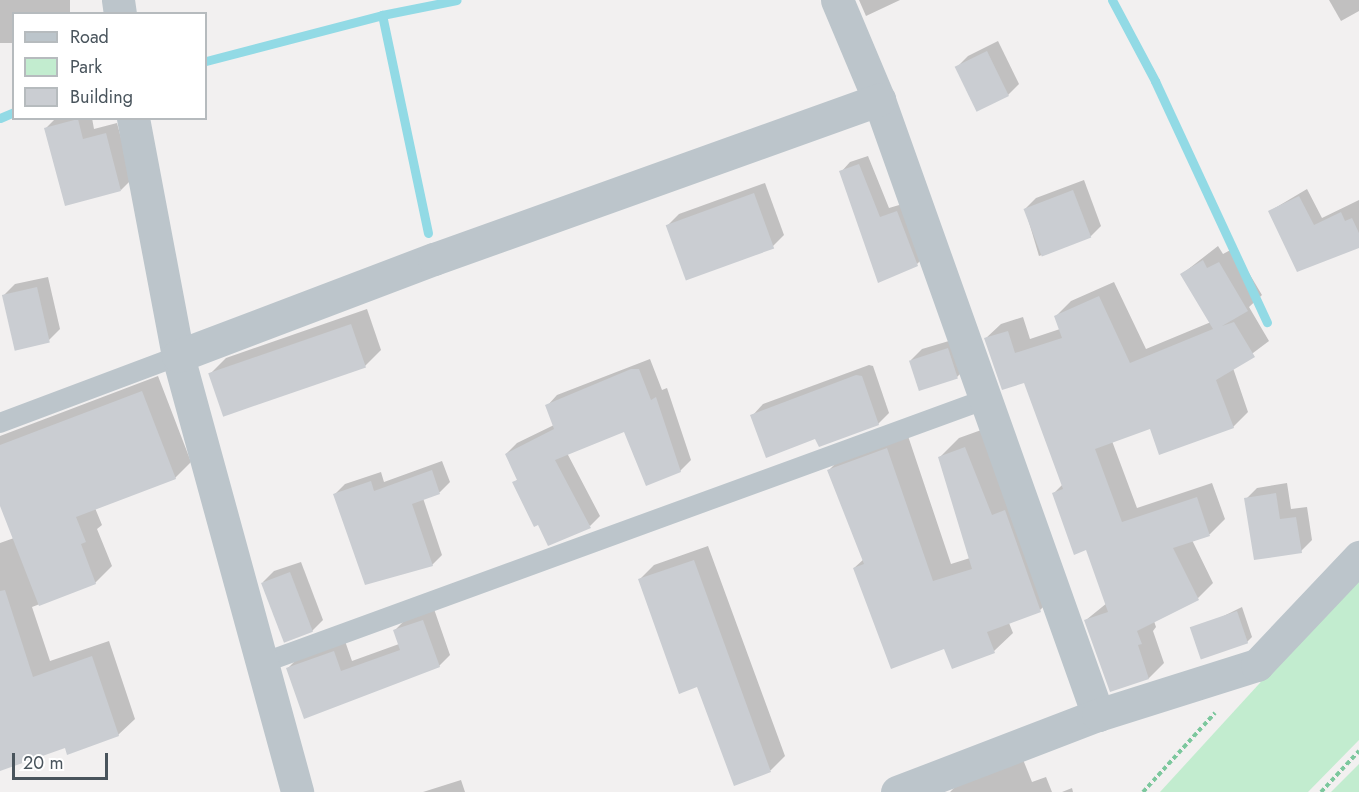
<!DOCTYPE html>
<html>
<head>
<meta charset="utf-8">
<style>
	body { margin:0 }
	#map { position:relative; width:1359px; height:792px; overflow:hidden; background:#f2f0f0; font-family:Jost,sans-serif }
	div>[style] { position:absolute }
	.green>* { inset:0; background:#c2eccf }
	.shadow>* { inset:0; background:#0003 }
	.stream>* { height:9px; margin:-4.5px; padding:0 4.5px; transform-origin:4.5px; border-radius:4.5px; background:#92dae5 }
	.building>* { inset:0; background:#cacdd2; transform-origin:0 0 }
	.path>* { height:4px; margin-top:-2px; transform-origin:0; background:repeating-linear-gradient(90deg,#7cc79d 0 4.5px,transparent 0 7.5px) }
	.service>* { height:20px; margin:-10px; padding:0 10px; transform-origin:10px; border-radius:10px; background:#bcc5cb }
	.minor>* { height:33px; margin:-16.5px; padding:0 16.5px; transform-origin:16.5px; border-radius:16.5px; background:#bcc5cb }
	span { translate:-50% -50%; white-space:nowrap; text-align:center; line-height:1.15; -webkit-text-stroke:6px #fff; paint-order:stroke }
	.legend { position:absolute; left:12px; top:12px; width:195px; height:108px; box-sizing:border-box; background:#fff; border:2px solid #b6bbbe; margin:0; padding:8px 10px; list-style:none; font-size:18px; color:#49545c }
	.legend li { display:flex; align-items:center; gap:12px; height:30px }
	.legend b { width:30px; border:2px solid #b6bbbe }
	.scale { position:absolute; left:12px; top:753px; width:96px; height:27px; box-sizing:border-box; border:3px solid #49545c; border-top:0; padding-left:8px; font-size:18px; line-height:21px; white-space:nowrap; color:#49545c; -webkit-text-stroke:4px #fff; paint-order:stroke }
</style>
</head>
<body>
<div id="map">
	<div class="green">
		<i style="clip-path:polygon(1359px 575px,1359px 740px,1308px 792px,1160px 792px)"></i>
		<i style="clip-path:polygon(1359px 764px,1359px 792px,1331px 792px)"></i>
	</div>
	<div class="shadow">
		<i style="clip-path:polygon(0 0,70px 0,70px 14px,14px 14px,14px 43px,0 43px)"></i>
		<i style="clip-path:polygon(859px 0,900px 0,866px 16px)"></i>
		<i style="clip-path:polygon(1329px 0,1359px 0,1359px 11px,1341px 21px)"></i>
		<i style="clip-path:polygon(998px 41px,1019px 84px,1008px 95px,957px 67px,968px 56px)"></i>
		<i style="clip-path:polygon(56px 118px,92px 118px,94px 129px,117px 123px,132px 179px,121px 190px,46px 128px)"></i>
		<i style="clip-path:polygon(868px 156px,889px 208px,906px 203px,926px 255px,917px 264px,841px 172px,850px 162px)"></i>
		<i style="clip-path:polygon(1084px 180px,1101px 226px,1090px 237px,1039px 256px,1025px 209px,1036px 198px)"></i>
		<i style="clip-path:polygon(765px 183px,784px 235px,773px 246px,668px 225px,679px 214px)"></i>
		<i style="clip-path:polygon(1307px 189px,1322px 218px,1359px 200px,1359px 244px,1270px 211px)"></i>
		<i style="clip-path:polygon(1218px 246px,1223px 254px,1234px 248px,1262px 295px,1249px 307px,1269px 341px,1233px 368px,1248px 412px,1233px 427px,1151px 427px,1112px 441px,1137px 508px,1212px 483px,1225px 519px,1210px 534px,1192px 540px,1213px 583px,1198px 598px,1154px 621px,1156px 627px,1153px 631px,1164px 663px,1149px 678px,1111px 690px,1086px 620px,1107px 603px,1087px 548px,1054px 493px,1063px 484px,1025px 381px,985px 339px,1001px 324px,1023px 317px,1030px 339px,1060px 329px,1056px 316px,1071px 301px,1114px 282px,1146px 349px,1211px 322px,1182px 274px)"></i>
		<i style="clip-path:polygon(48px 277px,60px 329px,49px 340px,4px 295px,15px 284px)"></i>
		<i style="clip-path:polygon(367px 309px,381px 350px,365px 366px,210px 374px,226px 358px)"></i>
		<i style="clip-path:polygon(959px 338px,968px 366px,957px 377px,911px 360px,922px 349px)"></i>
		<i style="clip-path:polygon(650px 359px,662px 390px,667px 388px,691px 460px,680px 471px,625px 430px,567px 453px,600px 516px,590px 526px,514px 483px,518px 479px,506px 454px,517px 443px,554px 425px,547px 406px,557px 395px)"></i>
		<i style="clip-path:polygon(869px 365px,873px 366px,889px 413px,878px 424px,816px 437px,752px 416px,763px 404px)"></i>
		<i style="clip-path:polygon(158px 376px,191px 462px,175px 478px,95px 508px,102px 525px,97px 529px,112px 566px,95px 583px,32px 607px,50px 661px,109px 641px,135px 719px,118px 735px,66px 746px,0 770px,0 543px,14px 538px,0 501px,0 436px)"></i>
		<i style="clip-path:polygon(984px 429px,1059px 592px,1040px 610px,1009px 623px,1013px 633px,994px 651px,945px 647px,854px 568px,864px 559px,829px 470px,848px 451px,906px 430px,951px 564px,970px 558px,940px 457px,959px 438px)"></i>
		<i style="clip-path:polygon(442px 461px,450px 482px,440px 492px,423px 498px,442px 555px,432px 565px,335px 494px,345px 484px,381px 472px,384px 482px)"></i>
		<i style="clip-path:polygon(1287px 483px,1291px 509px,1307px 507px,1312px 540px,1301px 551px,1246px 499px,1257px 488px)"></i>
		<i style="clip-path:polygon(708px 546px,785px 756px,771px 770px,735px 784px,698px 685px,640px 579px,654px 565px)"></i>
		<i style="clip-path:polygon(301px 562px,323px 620px,312px 631px,263px 582px,274px 571px)"></i>
		<i style="clip-path:polygon(1242px 607px,1252px 637px,1247px 642px,1193px 631px)"></i>
		<i style="clip-path:polygon(434px 609px,450px 655px,439px 666px,305px 717px,288px 668px,299px 657px,345px 641px,352px 661px,399px 644px,395px 630px,406px 619px)"></i>
		<i style="clip-path:polygon(1022px 757px,1032px 782px,1046px 777px,1052px 792px,950px 792px,964px 778px)"></i>
		<i style="clip-path:polygon(461px 780px,465px 792px,423px 792px)"></i>
		<i style="clip-path:polygon(1072px 788px,1073px 792px,1062px 792px)"></i>
	</div>
	<div class="stream">
		<i style="left:1112px;top:0;width:92px;rotate:62deg"></i>
		<i style="left:1155px;top:81px;width:266px;rotate:65.1deg"></i>
		<i style="left:206px;top:61px;width:182px;rotate:-14.6deg"></i>
		<i style="left:0;top:118px;width:15px;rotate:-23deg"></i>
		<i style="left:428px;top:233px;width:223px;rotate:-101.9deg"></i>
		<i style="left:382px;top:15px;width:76px;rotate:-11.3deg"></i>
	</div>
	<div class="building">
		<i style="left:987px;top:51px;width:50px;height:36px;rotate:64deg"></i>
		<i style="clip-path:polygon(78px 119px,83px 139px,106px 133px,121px 191px,65px 206px,44px 128px)"></i>
		<i style="clip-path:polygon(859px 164px,880px 217px,897px 211px,918px 266px,878px 283px,839px 171px)"></i>
		<i style="left:1073px;top:190px;width:51px;height:53px;rotate:69deg"></i>
		<i style="left:754px;top:193px;width:59px;height:94px;rotate:70deg"></i>
		<i style="clip-path:polygon(1299px 196px,1314px 225px,1341px 212px,1345px 221px,1352px 218px,1359px 233px,1359px 248px,1297px 272px,1268px 211px)"></i>
		<i style="clip-path:polygon(1203px 260px,1207px 268px,1219px 262px,1248px 311px,1222px 326px,1234px 322px,1255px 357px,1216px 380px,1234px 428px,1159px 455px,1150px 429px,1095px 449px,1122px 522px,1197px 497px,1210px 536px,1173px 548px,1199px 600px,1137px 631px,1142px 644px,1138px 645px,1149px 679px,1110px 692px,1084px 620px,1108px 612px,1086px 550px,1074px 555px,1052px 493px,1063px 489px,1024px 383px,1002px 390px,984px 338px,1008px 331px,1015px 353px,1062px 338px,1054px 316px,1099px 296px,1130px 363px,1213px 329px,1180px 274px)"></i>
		<i style="left:37px;top:287px;width:57px;height:36px;rotate:77deg"></i>
		<i style="left:351px;top:324px;width:46px;height:151px;rotate:71deg"></i>
		<i style="left:948px;top:348px;width:32px;height:41px;rotate:72deg"></i>
		<i style="clip-path:polygon(631px 369px,639px 369px,651px 400px,656px 397px,681px 472px,646px 486px,624px 432px,555px 460px,591px 528px,548px 546px,538px 525px,534px 527px,512px 482px,517px 480px,505px 454px,554px 429px,545px 405px)"></i>
		<i style="clip-path:polygon(856px 375px,862px 376px,879px 425px,819px 447px,815px 439px,766px 458px,750px 415px)"></i>
		<i style="clip-path:polygon(142px 391px,176px 479px,76px 517px,86px 542px,81px 544px,96px 584px,39px 606px,0 506px,0 445px)"></i>
		<i style="clip-path:polygon(965px 447px,992px 515px,1005px 510px,1041px 612px,987px 632px,995px 653px,952px 669px,944px 649px,891px 669px,853px 568px,864px 564px,827px 470px,887px 448px,933px 581px,972px 569px,938px 457px)"></i>
		<i style="clip-path:polygon(432px 470px,440px 494px,412px 504px,433px 566px,365px 585px,333px 494px,371px 481px,374px 491px)"></i>
		<i style="clip-path:polygon(1276px 493px,1280px 519px,1296px 517px,1302px 553px,1254px 560px,1244px 498px)"></i>
		<i style="clip-path:polygon(694px 560px,771px 772px,734px 786px,697px 687px,679px 694px,638px 579px)"></i>
		<i style="left:290px;top:572px;width:64px;height:31px;rotate:69deg"></i>
		<i style="clip-path:polygon(5px 590px,33px 677px,92px 656px,119px 736px,67px 755px,65px 748px,0 771px,0 591px)"></i>
		<i style="left:1237px;top:611px;width:34px;height:50px;rotate:71deg"></i>
		<i style="clip-path:polygon(423px 620px,440px 667px,304px 719px,286px 668px,334px 651px,341px 671px,400px 650px,393px 630px)"></i>
	</div>
	<div class="path">
		<i style="left:1143px;top:792px;width:107px;rotate:-47.7deg"></i>
		<i style="left:1321px;top:792px;width:56px;rotate:-47.2deg"></i>
	</div>
	<div class="service">
		<i style="left:0;top:423px;width:190px;rotate:-20.6deg"></i>
		<i style="left:260px;top:664px;width:773px;rotate:-20.05deg"></i>
	</div>
	<div class="minor">
		<i style="left:118px;top:0;width:14px;rotate:82deg"></i>
		<i style="left:837px;top:0;width:108px;rotate:67.2deg"></i>
		<i style="left:879px;top:100px;width:653px;rotate:70.4deg"></i>
		<i style="left:133px;top:118px;width:242px;rotate:79.3deg"></i>
		<i style="left:178px;top:356px;width:452px;rotate:74.7deg"></i>
		<i style="left:178px;top:356px;width:274px;rotate:-20.8deg"></i>
		<i style="left:434px;top:259px;width:473px;rotate:-19.7deg"></i>
		<i style="left:897px;top:792px;width:215px;rotate:-21deg"></i>
		<i style="left:1098px;top:715px;width:167px;rotate:-17.5deg"></i>
		<i style="left:1257px;top:665px;width:149px;rotate:-46.6deg"></i>
	</div>
	<ul class="legend">
	<li><b style="height:8px;background:#bcc5cb"></b>Road</li>
	<li><b style="height:16px;background:#c2eccf"></b>Park</li>
	<li><b style="height:16px;background:#cacdd2"></b>Building</li>
	</ul>
	<div class="scale">20 m</div>
</div>
</body>
</html>
